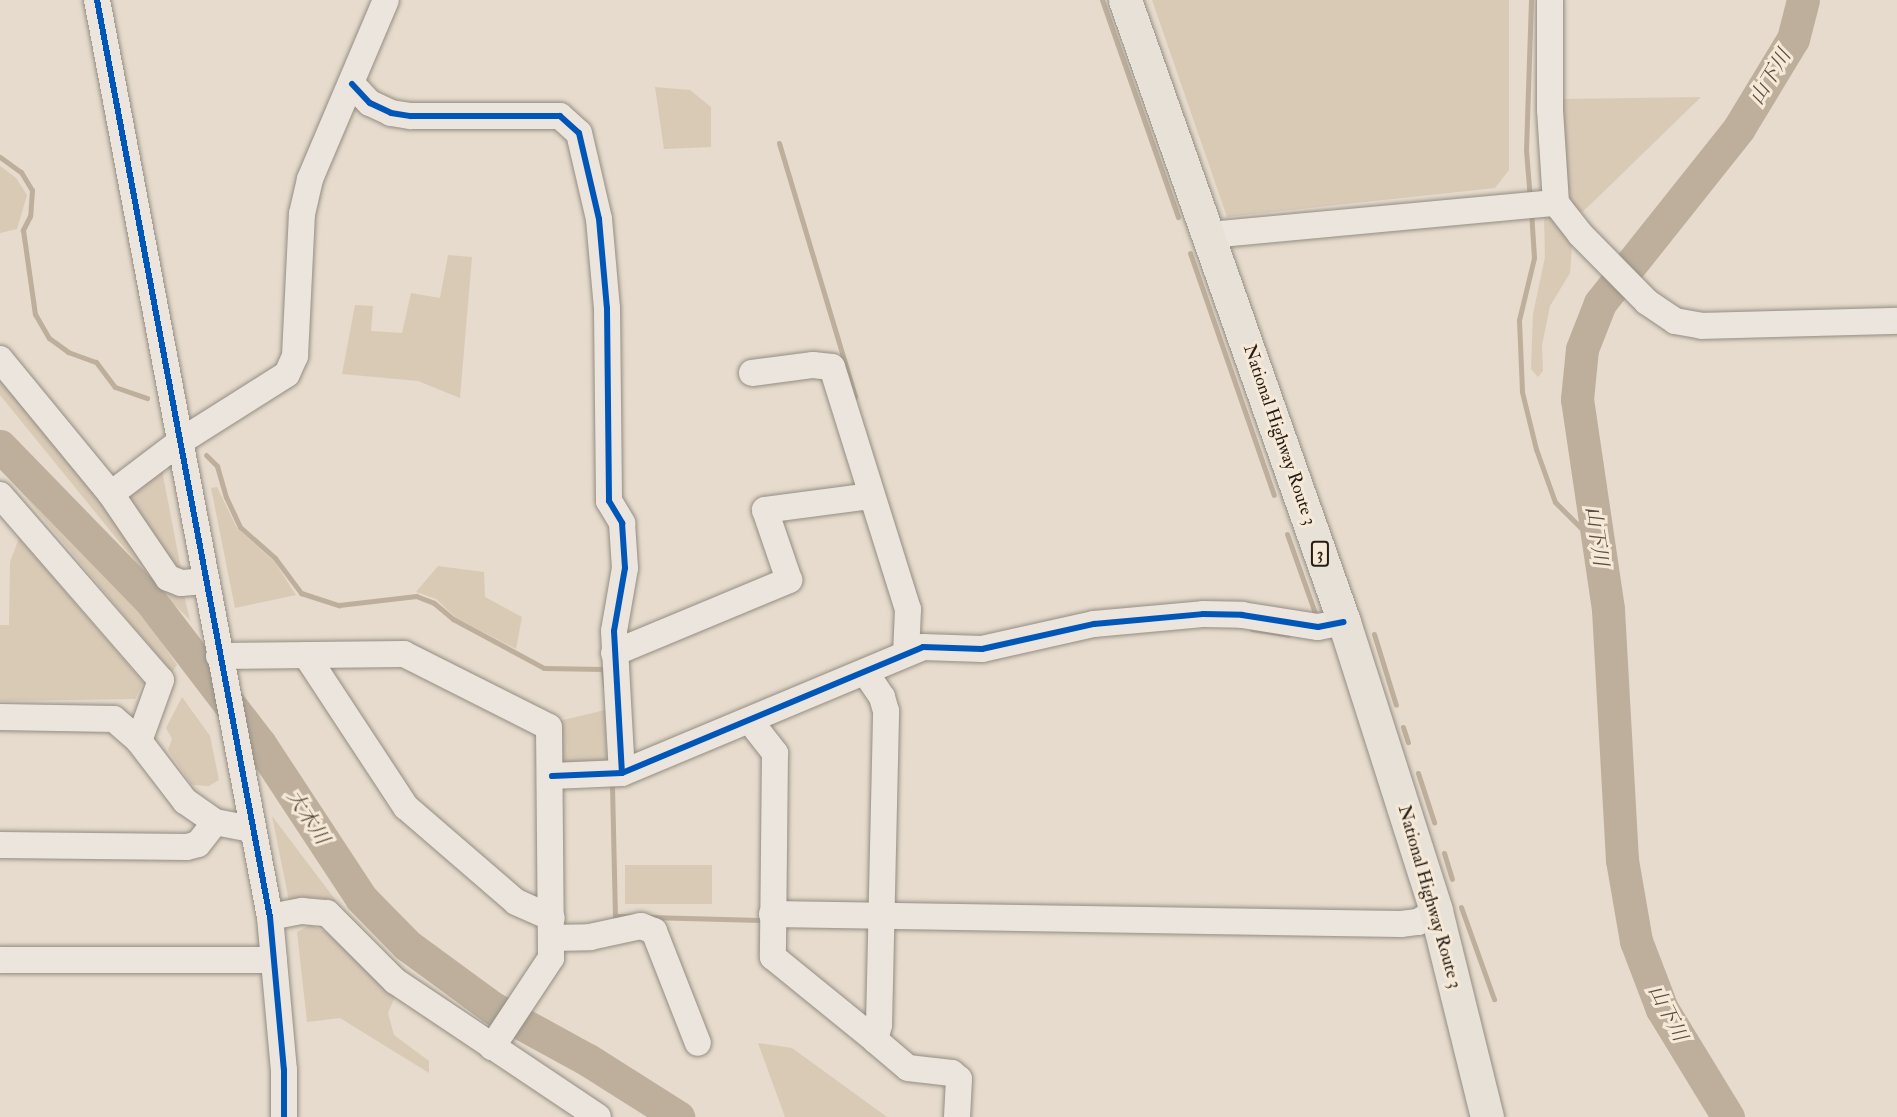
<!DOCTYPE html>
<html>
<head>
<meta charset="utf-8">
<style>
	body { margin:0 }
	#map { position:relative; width:1897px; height:1117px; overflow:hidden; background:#e6dbcc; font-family:"IM FELL Double Pica","Noto Serif JP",serif }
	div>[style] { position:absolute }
	.green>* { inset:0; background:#d9cab6; transform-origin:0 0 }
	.stream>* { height:5px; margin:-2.5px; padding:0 2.5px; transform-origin:2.5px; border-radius:2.5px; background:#bdaf9c }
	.river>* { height:33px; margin:-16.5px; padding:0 16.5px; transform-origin:16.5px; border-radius:16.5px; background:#bdaf9c }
	.roads { filter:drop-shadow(0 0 2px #948d83) drop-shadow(0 0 2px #948d83) }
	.minor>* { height:26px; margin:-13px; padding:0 13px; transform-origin:13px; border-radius:13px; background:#ebe5de }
	.highway>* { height:33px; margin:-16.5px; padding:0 16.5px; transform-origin:16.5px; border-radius:16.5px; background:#e8e1d8 }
	.cycleway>* { height:6px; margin:-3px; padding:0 3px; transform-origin:3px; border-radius:3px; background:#0057b8 }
	span { translate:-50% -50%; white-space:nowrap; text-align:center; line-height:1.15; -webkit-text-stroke:6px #f6e9d7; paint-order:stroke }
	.shield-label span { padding:2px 4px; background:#f6e9d7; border:2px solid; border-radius:4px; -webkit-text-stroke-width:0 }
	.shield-label { font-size:16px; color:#261d15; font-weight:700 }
	.street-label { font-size:18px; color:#261d15 }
	.water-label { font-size:20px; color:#5c5043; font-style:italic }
</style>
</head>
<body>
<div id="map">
	<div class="green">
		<i style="clip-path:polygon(1152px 0,1509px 0,1509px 170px,1495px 188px,1227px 217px)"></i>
		<i style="clip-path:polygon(655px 87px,690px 90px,711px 107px,711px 147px,664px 149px)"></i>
		<i style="clip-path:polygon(1701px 97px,1592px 203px,1582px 212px,1575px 210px,1567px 195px,1560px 99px)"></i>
		<i style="clip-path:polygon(0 166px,16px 178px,27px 195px,17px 229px,0 233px)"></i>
		<i style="clip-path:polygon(1544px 216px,1555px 218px,1572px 246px,1570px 273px,1550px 306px,1542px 345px,1543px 371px,1538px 377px,1531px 369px,1533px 314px,1545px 257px)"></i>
		<i style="clip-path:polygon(448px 255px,472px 257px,460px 398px,418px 381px,342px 374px,355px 305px,373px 306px,371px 331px,402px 333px,411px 293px,440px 298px)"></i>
		<i style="clip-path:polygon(0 370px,184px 595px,190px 620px,156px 587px,0 395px)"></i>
		<i style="clip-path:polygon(161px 465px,181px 569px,170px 564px,120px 497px)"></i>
		<i style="clip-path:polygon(0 467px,145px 617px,177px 665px,172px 672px)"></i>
		<i style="clip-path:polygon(217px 487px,237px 528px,275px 562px,296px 595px,235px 608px,211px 488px)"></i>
		<i style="clip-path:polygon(19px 538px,143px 682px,135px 699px,0 701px,0 625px,9px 625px,10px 562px)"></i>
		<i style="clip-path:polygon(438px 566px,484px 572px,485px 597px,522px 617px,516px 649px,456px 618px,436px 599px,416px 592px)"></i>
		<i style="clip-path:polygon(182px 697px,210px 736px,219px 780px,209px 786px,192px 785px,168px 750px,172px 739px,166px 728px)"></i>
		<i style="clip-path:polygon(605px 710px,607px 766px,565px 768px,560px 760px,559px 721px)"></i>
		<i style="clip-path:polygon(272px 816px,337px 902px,316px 898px,289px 901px)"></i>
		<i style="left:625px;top:865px;width:87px;height:39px"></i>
		<i style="clip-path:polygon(310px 925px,326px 932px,396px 994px,388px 1013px,394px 1035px,429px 1061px,429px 1073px,340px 1018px,307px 1022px,297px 932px)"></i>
		<i style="clip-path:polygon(758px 1043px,792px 1048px,887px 1117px,785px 1117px)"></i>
	</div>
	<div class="stream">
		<i style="left:1102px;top:0;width:230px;rotate:70.7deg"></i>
		<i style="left:779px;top:143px;width:265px;rotate:73.3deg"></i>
		<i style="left:0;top:157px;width:26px;rotate:36deg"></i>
		<i style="left:21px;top:172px;width:21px;rotate:59deg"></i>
		<i style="left:32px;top:190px;width:26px;rotate:94deg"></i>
		<i style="left:30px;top:216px;width:16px;rotate:117deg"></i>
		<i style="left:23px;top:230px;width:85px;rotate:81.9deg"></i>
		<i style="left:35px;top:314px;width:28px;rotate:60deg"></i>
		<i style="left:49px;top:338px;width:24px;rotate:36deg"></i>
		<i style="left:68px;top:352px;width:30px;rotate:20deg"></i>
		<i style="left:96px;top:362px;width:31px;rotate:53deg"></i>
		<i style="left:115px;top:387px;width:34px;rotate:19deg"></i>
		<i style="left:1530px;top:199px;width:49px;rotate:-94.7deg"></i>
		<i style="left:1526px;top:150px;width:150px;rotate:-88.1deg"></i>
		<i style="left:1531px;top:211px;width:47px;rotate:86.3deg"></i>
		<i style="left:1534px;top:258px;width:64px;rotate:103.6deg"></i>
		<i style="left:1519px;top:320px;width:72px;rotate:87.6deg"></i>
		<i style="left:1522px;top:392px;width:59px;rotate:76.2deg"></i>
		<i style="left:1536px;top:449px;width:56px;rotate:70.3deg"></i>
		<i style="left:1555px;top:502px;width:58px;rotate:45deg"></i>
		<i style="left:1190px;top:253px;width:256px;rotate:70.9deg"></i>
		<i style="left:206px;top:455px;width:16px;rotate:45deg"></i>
		<i style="left:217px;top:466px;width:32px;rotate:74deg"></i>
		<i style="left:226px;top:497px;width:33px;rotate:65deg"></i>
		<i style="left:240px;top:527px;width:47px;rotate:41.5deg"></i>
		<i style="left:275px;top:558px;width:44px;rotate:53.4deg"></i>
		<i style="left:301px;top:593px;width:40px;rotate:18deg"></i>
		<i style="left:339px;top:605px;width:78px;rotate:-6.7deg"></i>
		<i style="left:416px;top:596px;width:19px;rotate:21deg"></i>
		<i style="left:434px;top:603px;width:25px;rotate:40deg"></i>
		<i style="left:453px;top:619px;width:103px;rotate:28.3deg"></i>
		<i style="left:544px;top:668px;width:59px;rotate:1deg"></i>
		<i style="left:603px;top:669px;width:17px;rotate:83deg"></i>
		<i style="left:1287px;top:534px;width:87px;rotate:70.5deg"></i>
		<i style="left:1252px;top:629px;width:37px;rotate:9deg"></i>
		<i style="left:1374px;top:634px;width:74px;rotate:72.8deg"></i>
		<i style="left:1403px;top:727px;width:16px;rotate:72deg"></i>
		<i style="left:1418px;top:773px;width:52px;rotate:71.9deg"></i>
		<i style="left:612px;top:785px;width:131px;rotate:88.7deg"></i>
		<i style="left:615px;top:916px;width:17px"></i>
		<i style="left:1444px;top:853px;width:27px;rotate:73deg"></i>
		<i style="left:1461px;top:907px;width:98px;rotate:70.3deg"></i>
		<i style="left:648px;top:917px;width:112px;rotate:1.5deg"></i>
	</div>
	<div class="river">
		<i style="left:0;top:446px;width:214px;rotate:45.8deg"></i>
		<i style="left:149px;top:599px;width:183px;rotate:52.6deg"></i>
		<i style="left:260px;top:744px;width:184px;rotate:56.7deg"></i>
		<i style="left:361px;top:898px;width:66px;rotate:45.6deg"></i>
		<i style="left:407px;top:945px;width:107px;rotate:36.2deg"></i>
		<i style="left:493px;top:1008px;width:108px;rotate:28.7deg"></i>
		<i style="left:588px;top:1060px;width:107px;rotate:32.3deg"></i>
		<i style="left:1728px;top:1117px;width:127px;rotate:-121.4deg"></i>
		<i style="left:1662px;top:1009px;width:73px;rotate:-110.9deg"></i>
		<i style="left:1636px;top:941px;width:82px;rotate:-99.8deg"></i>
		<i style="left:1622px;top:860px;width:251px;rotate:-93.2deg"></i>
		<i style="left:1608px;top:609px;width:212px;rotate:-98.4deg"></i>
		<i style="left:1577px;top:399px;width:50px;rotate:-84.3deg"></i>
		<i style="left:1582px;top:349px;width:49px;rotate:-68.6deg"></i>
		<i style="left:1600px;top:303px;width:223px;rotate:-51.5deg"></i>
		<i style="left:1739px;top:128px;width:104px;rotate:-58.8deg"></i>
		<i style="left:1793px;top:39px;width:40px;rotate:-75.6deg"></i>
	</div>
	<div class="roads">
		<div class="minor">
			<i style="left:97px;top:0;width:933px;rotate:79.32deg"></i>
			<i style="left:270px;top:917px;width:154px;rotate:84.8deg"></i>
			<i style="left:284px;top:1070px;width:47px;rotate:90deg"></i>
			<i style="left:1550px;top:0;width:110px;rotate:90deg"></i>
			<i style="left:1550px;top:110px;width:93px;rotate:86.3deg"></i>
			<i style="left:1556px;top:203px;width:39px;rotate:52deg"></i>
			<i style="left:1580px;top:234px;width:95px;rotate:45.4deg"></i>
			<i style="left:1647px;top:302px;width:34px;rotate:34deg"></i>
			<i style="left:1675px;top:321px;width:27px;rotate:10deg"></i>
			<i style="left:1702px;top:326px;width:195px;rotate:-1.5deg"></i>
			<i style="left:352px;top:84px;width:26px;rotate:47deg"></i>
			<i style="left:370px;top:103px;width:23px;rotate:25deg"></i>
			<i style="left:391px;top:113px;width:20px;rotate:9deg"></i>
			<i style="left:411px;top:116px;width:149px"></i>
			<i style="left:560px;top:116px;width:25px;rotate:42deg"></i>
			<i style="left:579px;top:133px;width:88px;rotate:76.9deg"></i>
			<i style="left:599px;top:219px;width:89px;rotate:84.9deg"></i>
			<i style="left:607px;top:308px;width:193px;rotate:89.4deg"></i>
			<i style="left:609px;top:501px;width:26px;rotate:59deg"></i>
			<i style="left:622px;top:523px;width:45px;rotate:86.2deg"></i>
			<i style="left:625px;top:568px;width:64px;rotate:99.9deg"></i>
			<i style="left:614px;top:631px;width:142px;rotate:86.8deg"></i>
			<i style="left:1209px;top:235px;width:348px;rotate:-5.3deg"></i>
			<i style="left:0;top:359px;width:175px;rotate:50.6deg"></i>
			<i style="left:752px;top:373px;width:62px;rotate:-7.5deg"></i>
			<i style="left:813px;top:365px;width:19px;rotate:6deg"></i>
			<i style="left:832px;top:367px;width:254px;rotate:72.6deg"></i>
			<i style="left:908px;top:609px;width:45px;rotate:92.5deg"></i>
			<i style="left:0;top:495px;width:245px;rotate:49deg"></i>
			<i style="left:161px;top:680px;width:65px;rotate:109.8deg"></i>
			<i style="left:205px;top:581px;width:24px;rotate:175deg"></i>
			<i style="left:181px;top:583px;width:14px;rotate:-159deg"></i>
			<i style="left:168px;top:578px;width:102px;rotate:-124.2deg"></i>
			<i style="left:111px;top:494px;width:88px;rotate:-37.1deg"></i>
			<i style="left:181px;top:441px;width:125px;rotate:-32.3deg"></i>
			<i style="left:287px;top:374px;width:20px;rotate:-66deg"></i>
			<i style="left:295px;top:356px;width:142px;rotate:-87.2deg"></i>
			<i style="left:302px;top:214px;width:36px;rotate:-77deg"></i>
			<i style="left:310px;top:179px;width:194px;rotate:-67deg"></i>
			<i style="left:614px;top:653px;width:190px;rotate:-22.6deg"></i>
			<i style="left:789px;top:580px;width:74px;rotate:-108.9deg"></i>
			<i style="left:765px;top:510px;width:106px;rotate:-7.6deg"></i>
			<i style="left:306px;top:655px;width:182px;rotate:56.7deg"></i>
			<i style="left:406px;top:807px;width:145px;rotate:40.8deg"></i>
			<i style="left:516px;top:902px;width:39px;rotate:24deg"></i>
			<i style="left:219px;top:656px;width:185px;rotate:-0.6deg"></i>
			<i style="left:404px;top:654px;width:162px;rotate:26.7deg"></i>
			<i style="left:549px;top:727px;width:231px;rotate:89.5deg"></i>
			<i style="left:551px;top:958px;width:107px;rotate:123.5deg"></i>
			<i style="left:0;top:717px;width:114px;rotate:1deg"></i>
			<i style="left:114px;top:719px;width:33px;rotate:41deg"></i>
			<i style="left:139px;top:741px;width:76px;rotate:52.5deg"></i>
			<i style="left:185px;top:801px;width:37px;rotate:35deg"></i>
			<i style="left:215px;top:822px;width:38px;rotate:11deg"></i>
			<i style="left:750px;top:721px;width:41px;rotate:52deg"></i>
			<i style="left:775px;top:753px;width:204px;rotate:90.6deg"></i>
			<i style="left:773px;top:957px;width:132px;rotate:39.1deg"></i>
			<i style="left:875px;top:1040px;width:16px;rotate:-75deg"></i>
			<i style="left:879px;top:1025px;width:314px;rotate:-88.7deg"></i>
			<i style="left:886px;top:711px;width:15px;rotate:-106deg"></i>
			<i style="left:882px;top:697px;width:30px;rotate:-124deg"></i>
			<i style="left:552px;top:776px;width:70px;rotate:-2.5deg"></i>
			<i style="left:622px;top:773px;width:326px;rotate:-22.7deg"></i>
			<i style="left:923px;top:647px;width:59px;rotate:1.9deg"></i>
			<i style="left:982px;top:649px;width:115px;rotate:-12.6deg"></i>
			<i style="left:1094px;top:624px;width:109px;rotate:-5.2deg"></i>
			<i style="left:1203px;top:614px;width:39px;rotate:1deg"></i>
			<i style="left:1242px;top:615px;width:77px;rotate:9deg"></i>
			<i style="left:1318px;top:627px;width:26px;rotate:-11deg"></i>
			<i style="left:0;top:845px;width:187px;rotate:0.6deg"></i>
			<i style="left:187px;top:847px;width:11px;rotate:-15deg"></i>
			<i style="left:198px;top:844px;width:28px;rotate:-52deg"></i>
			<i style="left:772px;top:914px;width:629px;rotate:0.91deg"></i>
			<i style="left:1401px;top:924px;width:17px;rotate:-7deg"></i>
			<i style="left:1418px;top:922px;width:21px;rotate:-31deg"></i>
			<i style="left:270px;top:917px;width:33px;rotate:-11deg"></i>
			<i style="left:302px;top:911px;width:25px;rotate:5deg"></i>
			<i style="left:327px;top:913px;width:96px;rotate:45deg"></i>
			<i style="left:395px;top:981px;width:244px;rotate:33.8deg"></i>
			<i style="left:551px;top:938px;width:39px;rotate:-1deg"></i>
			<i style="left:590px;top:937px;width:52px;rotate:-12.2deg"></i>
			<i style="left:641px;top:926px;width:14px;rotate:21deg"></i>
			<i style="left:654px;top:931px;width:120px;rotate:68.6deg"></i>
			<i style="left:0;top:960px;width:274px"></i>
			<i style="left:875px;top:1040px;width:43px;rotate:40.3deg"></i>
			<i style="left:908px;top:1068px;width:44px;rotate:6.5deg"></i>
			<i style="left:952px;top:1073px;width:9px;rotate:41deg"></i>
			<i style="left:959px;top:1079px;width:38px;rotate:93deg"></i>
		</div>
		<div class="highway">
			<i style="left:1125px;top:0;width:659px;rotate:70.6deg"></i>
			<i style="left:1344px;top:622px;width:303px;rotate:72.3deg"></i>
			<i style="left:1436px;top:911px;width:212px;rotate:76.1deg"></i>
		</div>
	</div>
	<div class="cycleway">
		<i style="left:97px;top:0;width:933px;rotate:79.32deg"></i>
		<i style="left:270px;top:917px;width:154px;rotate:84.8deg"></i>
		<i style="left:284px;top:1070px;width:47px;rotate:90deg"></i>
		<i style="left:352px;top:84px;width:26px;rotate:47deg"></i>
		<i style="left:370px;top:103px;width:23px;rotate:25deg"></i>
		<i style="left:391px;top:113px;width:20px;rotate:9deg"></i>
		<i style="left:411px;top:116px;width:149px"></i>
		<i style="left:560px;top:116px;width:25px;rotate:42deg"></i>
		<i style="left:579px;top:133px;width:88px;rotate:76.9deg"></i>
		<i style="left:599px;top:219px;width:89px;rotate:84.9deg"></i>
		<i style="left:607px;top:308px;width:193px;rotate:89.4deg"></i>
		<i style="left:609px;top:501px;width:26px;rotate:59deg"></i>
		<i style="left:622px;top:523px;width:45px;rotate:86.2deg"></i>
		<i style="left:625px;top:568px;width:64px;rotate:99.9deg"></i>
		<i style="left:614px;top:631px;width:142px;rotate:86.8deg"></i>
		<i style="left:552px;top:776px;width:70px;rotate:-2.5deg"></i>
		<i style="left:622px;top:773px;width:326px;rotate:-22.7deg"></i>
		<i style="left:923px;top:647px;width:59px;rotate:1.9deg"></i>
		<i style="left:982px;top:649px;width:115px;rotate:-12.6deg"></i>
		<i style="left:1094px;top:624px;width:109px;rotate:-5.2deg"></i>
		<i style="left:1203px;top:614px;width:39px;rotate:1deg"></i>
		<i style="left:1242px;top:615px;width:77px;rotate:9deg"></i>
		<i style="left:1318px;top:627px;width:26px;rotate:-11deg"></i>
	</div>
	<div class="shield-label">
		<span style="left:1320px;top:554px">3</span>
	</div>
	<div class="street-label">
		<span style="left:1279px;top:435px;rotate:71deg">National Highway Route 3</span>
		<span style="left:1429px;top:897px;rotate:74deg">National Highway Route 3</span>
	</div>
	<div class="water-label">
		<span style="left:1770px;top:77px;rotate:-59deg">山下川</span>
		<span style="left:1597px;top:536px;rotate:82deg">山下川</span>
		<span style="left:308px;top:817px;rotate:57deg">大木川</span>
		<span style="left:1668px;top:1013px;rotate:63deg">山下川</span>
	</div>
</div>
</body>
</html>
